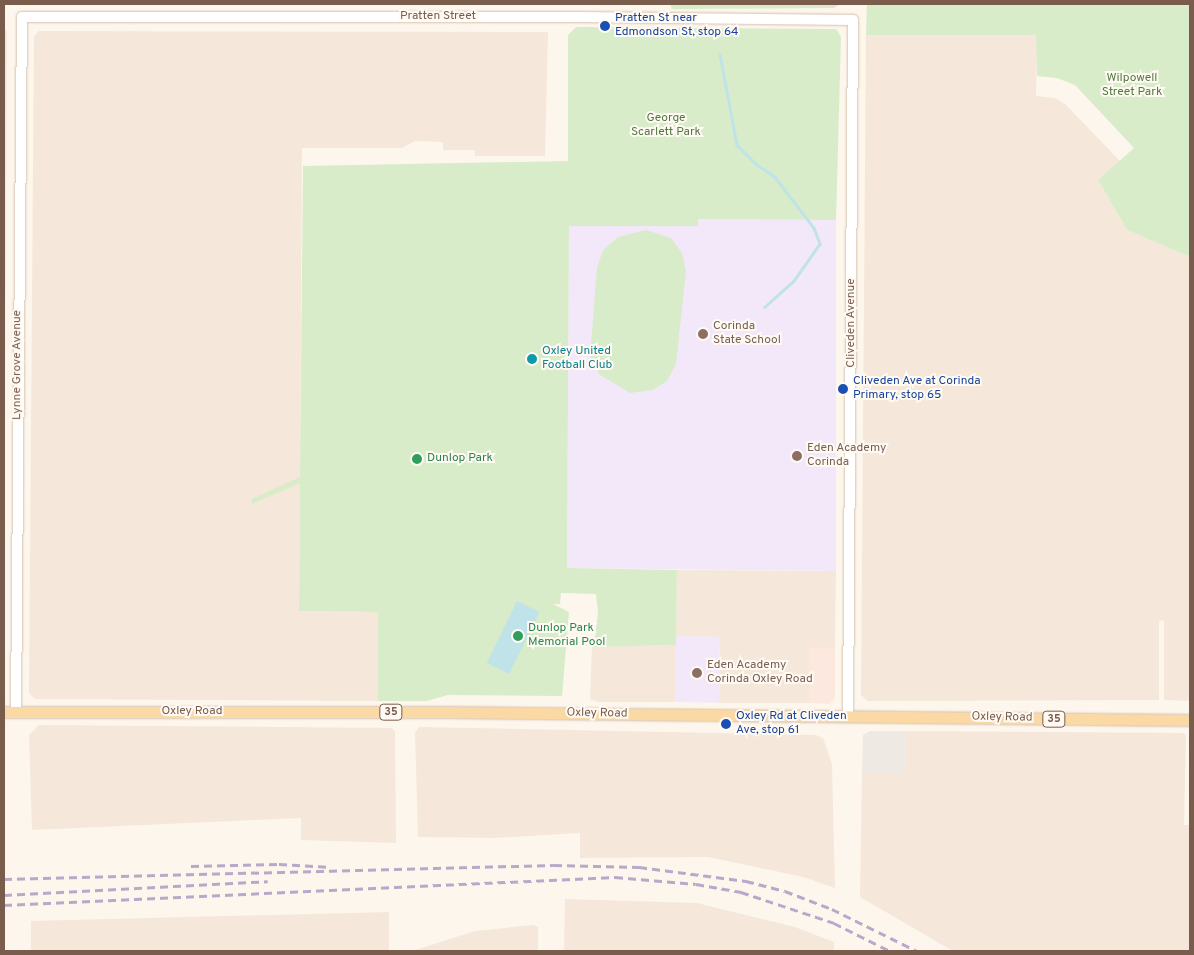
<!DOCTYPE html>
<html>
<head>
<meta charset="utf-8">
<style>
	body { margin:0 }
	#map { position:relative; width:1194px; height:955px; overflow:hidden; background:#fdf6ec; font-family:Overpass,sans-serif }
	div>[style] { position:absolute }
	.residential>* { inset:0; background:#f5e8da }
	.commercial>* { inset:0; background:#fde8e0 }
	.industrial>* { inset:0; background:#efe9e4 }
	.education>* { inset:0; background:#f3e8fa; transform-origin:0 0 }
	.green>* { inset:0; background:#d8ecc9 }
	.water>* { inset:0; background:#bfe3e8; transform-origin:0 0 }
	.stream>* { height:2.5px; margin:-1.25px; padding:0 1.25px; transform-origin:1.25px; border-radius:1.25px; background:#bfe3e8 }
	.roads { filter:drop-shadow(0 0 1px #d6c0b0) drop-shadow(0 0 1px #d6c0b0) }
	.secondary>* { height:10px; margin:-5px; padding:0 5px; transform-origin:5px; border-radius:5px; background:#fff }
	.primary>* { height:11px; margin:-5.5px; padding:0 5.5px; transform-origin:5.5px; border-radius:5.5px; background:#fbd9a5 }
	.rail>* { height:2.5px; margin-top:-1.25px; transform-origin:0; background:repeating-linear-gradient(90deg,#b9a8c9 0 8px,transparent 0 13px) }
	.dots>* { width:14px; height:14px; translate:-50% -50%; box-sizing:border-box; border:2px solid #fffaf3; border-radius:50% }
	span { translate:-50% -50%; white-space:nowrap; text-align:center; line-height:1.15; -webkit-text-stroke:4px #fffaf3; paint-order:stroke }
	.shield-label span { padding:1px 4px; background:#fffaf3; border:1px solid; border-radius:4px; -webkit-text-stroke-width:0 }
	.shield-label { font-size:11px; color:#7a5c4d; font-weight:700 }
	.street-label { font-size:12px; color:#7a5c4d }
	.transit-label { font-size:12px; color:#164399 }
	.left { translate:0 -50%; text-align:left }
	.park-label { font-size:12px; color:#537a41 }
	.education-label { font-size:12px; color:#785e54 }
	.culture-label { font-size:12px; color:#0d838f }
	.leisure-label { font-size:12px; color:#27864d }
	.frame { position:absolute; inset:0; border:5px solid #7a5c4d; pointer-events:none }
</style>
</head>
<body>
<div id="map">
	<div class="residential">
		<i style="clip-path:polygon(4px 30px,7px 30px,4px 612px)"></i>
		<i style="clip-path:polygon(39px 31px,548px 32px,545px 156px,475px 156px,475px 150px,443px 150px,443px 142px,415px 141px,402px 148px,302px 148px,300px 478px,251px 499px,252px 503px,300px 483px,299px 611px,378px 612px,378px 701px,35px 699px,29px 693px,34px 36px)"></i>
		<i style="clip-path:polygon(866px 35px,1037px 35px,1036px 96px,1055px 98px,1066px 105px,1120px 161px,1098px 180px,1127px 230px,1190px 257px,1190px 701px,1164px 700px,1164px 620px,1159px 621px,1159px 700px,868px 701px,861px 695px)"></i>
		<i style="clip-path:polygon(677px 570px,836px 571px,835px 648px,809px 648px,809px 703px,719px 703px,720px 637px,676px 636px)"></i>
		<i style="clip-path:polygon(676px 645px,675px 702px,598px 702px,590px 699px,592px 647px)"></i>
		<i style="clip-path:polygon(39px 725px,391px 728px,395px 731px,396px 843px,301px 840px,301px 818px,32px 830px,29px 735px)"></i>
		<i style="clip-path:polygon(419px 727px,816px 735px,823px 738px,832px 764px,835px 888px,803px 877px,708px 857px,580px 858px,580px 833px,493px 838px,418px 837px,415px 733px)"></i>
		<i style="clip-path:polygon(906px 731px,1183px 733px,1186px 735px,1184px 825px,1190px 825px,1190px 951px,953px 951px,860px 897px,862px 773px,905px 773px)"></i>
		<i style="clip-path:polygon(565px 899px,697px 903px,795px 927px,834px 942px,834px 951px,564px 951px)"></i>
		<i style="clip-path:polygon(389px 912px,389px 951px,31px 951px,31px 921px)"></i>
		<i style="clip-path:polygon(533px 925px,538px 927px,538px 951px,412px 951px,475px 931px)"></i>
	</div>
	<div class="commercial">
		<i style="clip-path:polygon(809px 648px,835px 648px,835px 698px,830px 704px,809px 703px)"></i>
	</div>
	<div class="industrial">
		<i style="clip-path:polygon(870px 731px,906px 731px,905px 773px,862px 773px,863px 735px)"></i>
	</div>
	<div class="education">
		<i style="clip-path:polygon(698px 219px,836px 220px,836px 571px,567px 568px,569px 226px,697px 226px)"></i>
		<i style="left:676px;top:636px;width:44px;height:66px;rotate:1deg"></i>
	</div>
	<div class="green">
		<i style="clip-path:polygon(670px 4px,840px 4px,834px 8px,672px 9px)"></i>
		<i style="clip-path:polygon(867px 4px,1190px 4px,1190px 257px,1127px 230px,1098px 180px,1134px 148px,1075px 85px,1057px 78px,1037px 76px,1036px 35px,866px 35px)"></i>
		<i style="clip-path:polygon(576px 27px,836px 29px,841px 37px,836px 220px,698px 219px,698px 226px,569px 226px,567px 568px,677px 570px,676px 645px,594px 647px,598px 612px,596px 594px,561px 593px,560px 604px,553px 604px,569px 612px,562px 696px,448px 695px,426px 701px,378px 701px,378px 612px,299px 611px,300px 483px,252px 504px,251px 499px,300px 477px,303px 166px,568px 161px,568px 35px)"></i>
		<i style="clip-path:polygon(646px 230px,671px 238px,682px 253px,686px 272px,676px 364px,667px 381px,653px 390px,630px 393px,600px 375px,590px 356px,597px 268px,603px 250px,618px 237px)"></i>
	</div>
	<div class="water">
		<i style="left:517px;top:601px;width:25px;height:69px;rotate:26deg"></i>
	</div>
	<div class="stream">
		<i style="left:720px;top:54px;width:93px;rotate:79.4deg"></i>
		<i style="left:737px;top:145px;width:27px;rotate:45deg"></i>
		<i style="left:756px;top:164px;width:23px;rotate:34deg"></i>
		<i style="left:775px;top:177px;width:64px;rotate:52.6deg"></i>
		<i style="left:814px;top:228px;width:17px;rotate:69deg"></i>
		<i style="left:820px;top:244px;width:45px;rotate:125.1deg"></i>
		<i style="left:794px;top:281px;width:39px;rotate:138deg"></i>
	</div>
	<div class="roads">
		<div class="secondary">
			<i style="left:16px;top:712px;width:695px;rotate:-89.51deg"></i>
			<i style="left:22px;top:17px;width:556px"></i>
			<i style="left:578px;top:17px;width:275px;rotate:0.6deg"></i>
			<i style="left:853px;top:20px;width:697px;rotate:90.41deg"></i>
		</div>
		<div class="primary">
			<i style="left:4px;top:712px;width:446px"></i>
			<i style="left:450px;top:712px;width:740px;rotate:0.62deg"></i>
		</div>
	</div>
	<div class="rail">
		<i style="left:191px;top:866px;width:88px;rotate:-1.3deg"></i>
		<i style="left:279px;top:864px;width:52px;rotate:3.3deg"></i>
		<i style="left:4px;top:879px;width:550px;rotate:-1.46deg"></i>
		<i style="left:554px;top:865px;width:85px;rotate:1.3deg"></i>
		<i style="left:639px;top:867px;width:108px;rotate:7.5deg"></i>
		<i style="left:746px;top:881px;width:40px;rotate:14.4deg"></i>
		<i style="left:785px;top:891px;width:50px;rotate:21deg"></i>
		<i style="left:832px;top:909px;width:95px;rotate:26.3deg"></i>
		<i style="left:4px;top:895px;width:264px;rotate:-3deg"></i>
		<i style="left:4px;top:905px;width:612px;rotate:-2.62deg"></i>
		<i style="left:615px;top:877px;width:81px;rotate:4.9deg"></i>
		<i style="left:696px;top:884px;width:46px;rotate:10.1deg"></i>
		<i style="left:741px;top:892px;width:98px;rotate:18.4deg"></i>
		<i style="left:834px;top:923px;width:63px;rotate:26.6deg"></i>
	</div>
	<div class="dots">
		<i style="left:605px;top:26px;background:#1a4fb4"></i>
		<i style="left:703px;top:334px;background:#8d6e63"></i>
		<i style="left:532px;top:359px;background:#0f9aa8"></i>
		<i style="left:843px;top:389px;background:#1a4fb4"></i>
		<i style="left:797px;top:456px;background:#8d6e63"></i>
		<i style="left:417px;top:459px;background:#2e9e5b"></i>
		<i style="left:518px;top:636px;background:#2e9e5b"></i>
		<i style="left:697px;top:673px;background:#8d6e63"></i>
		<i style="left:726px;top:724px;background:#1a4fb4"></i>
	</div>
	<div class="shield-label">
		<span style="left:391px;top:712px">35</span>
		<span style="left:1054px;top:719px">35</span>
	</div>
	<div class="street-label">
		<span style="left:438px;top:17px">Pratten Street</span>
		<span style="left:852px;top:323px;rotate:-90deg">Cliveden Avenue</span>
		<span style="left:18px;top:365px;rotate:-90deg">Lynne Grove Avenue</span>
		<span style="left:192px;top:712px">Oxley Road</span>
		<span style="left:597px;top:714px;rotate:1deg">Oxley Road</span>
		<span style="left:1002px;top:718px;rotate:1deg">Oxley Road</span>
	</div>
	<div class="transit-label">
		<span class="left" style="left:615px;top:26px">Pratten St near<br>Edmondson St, stop 64</span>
		<span class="left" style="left:853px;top:389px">Cliveden Ave at Corinda<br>Primary, stop 65</span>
		<span class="left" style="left:736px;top:724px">Oxley Rd at Cliveden<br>Ave, stop 61</span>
	</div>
	<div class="park-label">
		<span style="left:1132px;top:86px">Wilpowell<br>Street Park</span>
		<span style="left:666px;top:126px">George<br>Scarlett Park</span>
	</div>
	<div class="education-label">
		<span class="left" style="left:713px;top:334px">Corinda<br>State School</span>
		<span class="left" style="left:807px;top:456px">Eden Academy<br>Corinda</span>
		<span class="left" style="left:707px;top:673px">Eden Academy<br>Corinda Oxley Road</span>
	</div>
	<div class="culture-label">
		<span class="left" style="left:542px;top:359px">Oxley United<br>Football Club</span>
	</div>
	<div class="leisure-label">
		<span class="left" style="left:427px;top:459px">Dunlop Park</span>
		<span class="left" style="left:528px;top:636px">Dunlop Park<br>Memorial Pool</span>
	</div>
	<div class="frame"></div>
</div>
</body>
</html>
